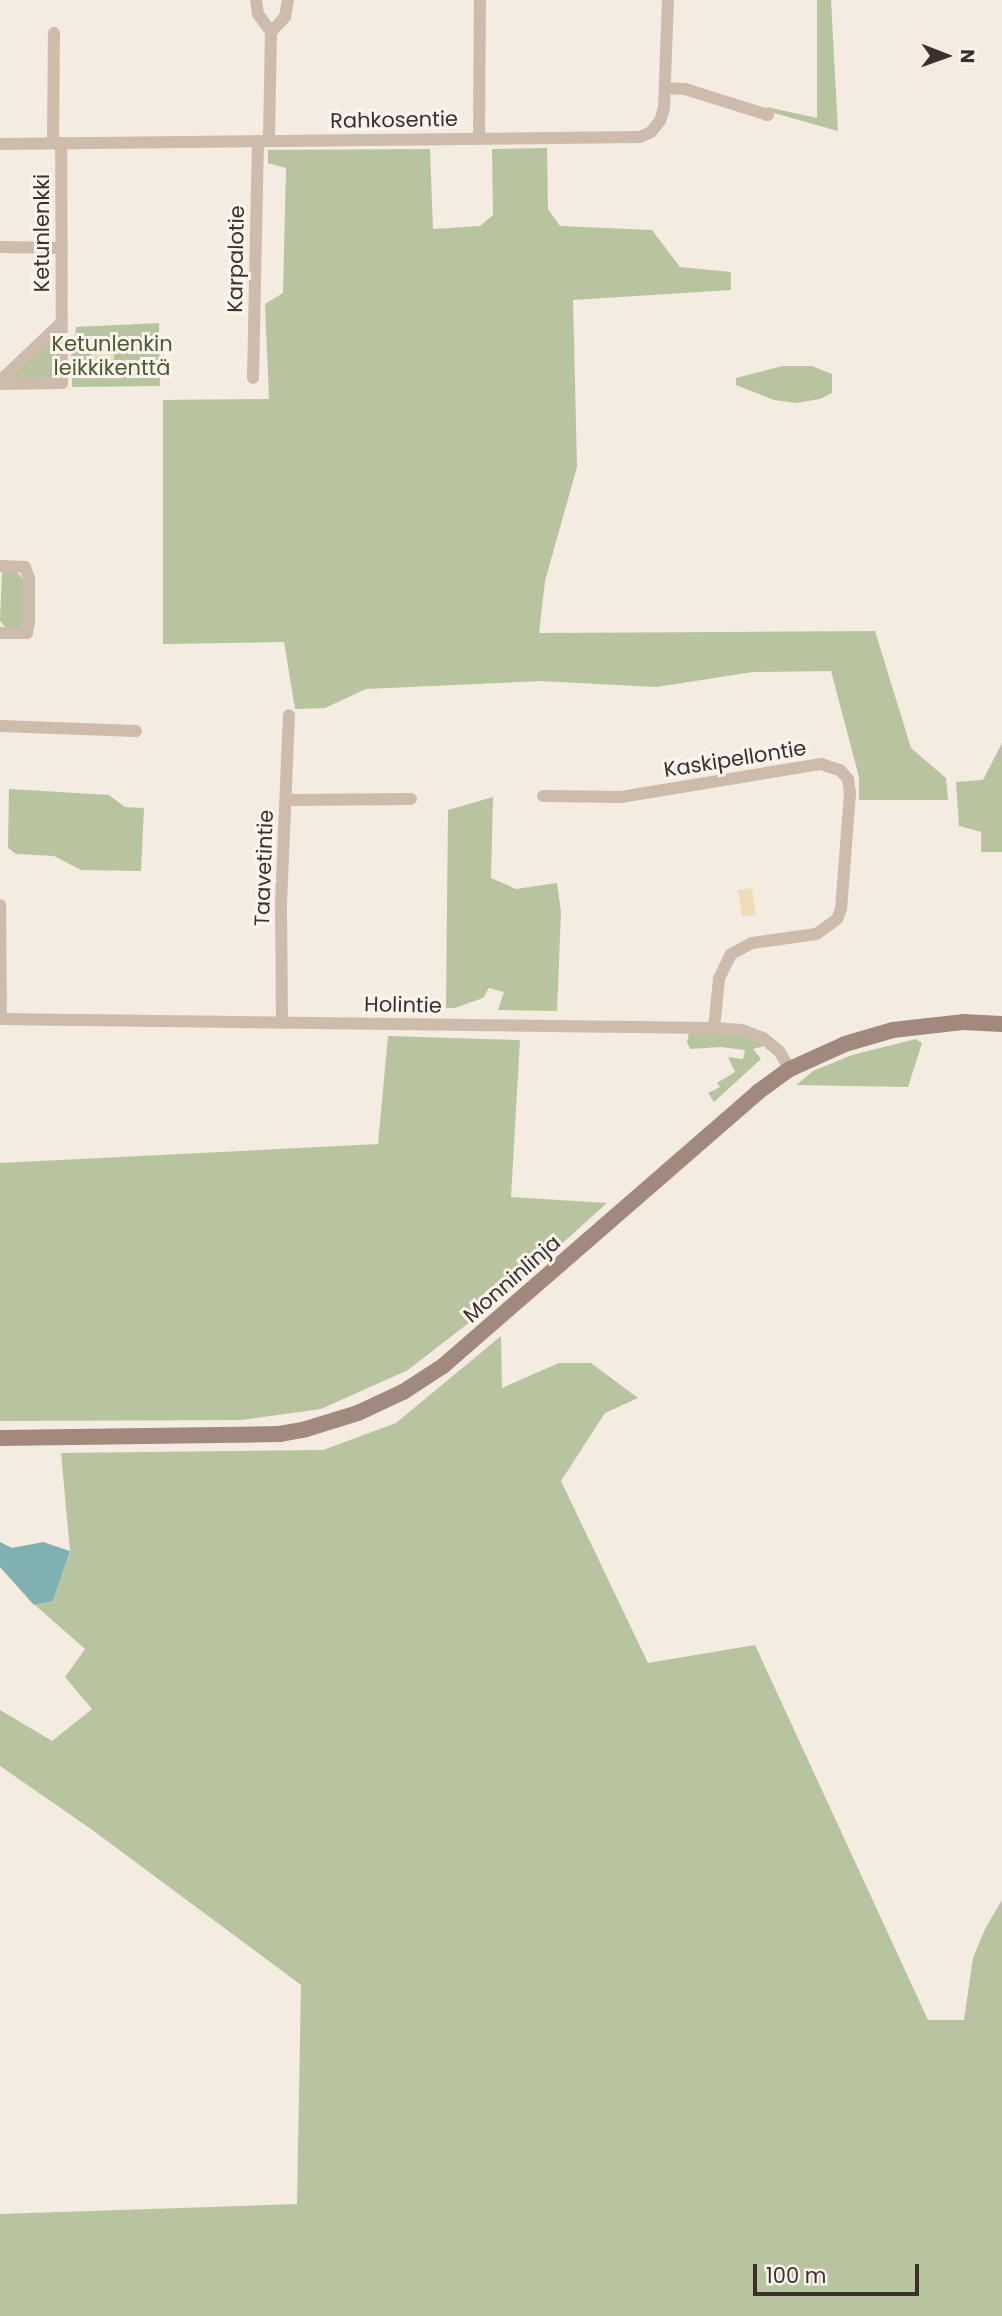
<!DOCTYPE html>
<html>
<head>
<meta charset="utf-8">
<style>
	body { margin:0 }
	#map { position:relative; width:1002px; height:2316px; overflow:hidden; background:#f4ebe1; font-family:Poppins,sans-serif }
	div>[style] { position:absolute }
	.green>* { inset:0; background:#b8c4a0 }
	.sand>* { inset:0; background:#efdcb8; transform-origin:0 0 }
	.water>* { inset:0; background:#7fb0b2 }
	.street>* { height:12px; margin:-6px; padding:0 6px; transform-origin:6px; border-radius:6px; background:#cdbbac }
	.secondary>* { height:16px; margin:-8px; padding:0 8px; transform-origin:8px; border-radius:8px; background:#a18a7d }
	span { translate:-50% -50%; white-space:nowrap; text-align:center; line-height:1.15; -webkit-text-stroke:6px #fbf5ee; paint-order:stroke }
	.street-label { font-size:21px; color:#3b302b }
	.park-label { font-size:21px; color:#4a5a2e }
	.north { position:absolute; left:911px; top:21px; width:70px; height:70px; -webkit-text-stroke:5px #fbf5ee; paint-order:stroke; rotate:91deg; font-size:19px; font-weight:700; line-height:28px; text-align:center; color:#3b302b }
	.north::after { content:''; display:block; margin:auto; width:24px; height:32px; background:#3b302b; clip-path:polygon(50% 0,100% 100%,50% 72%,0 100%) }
	.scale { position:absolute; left:753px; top:2264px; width:166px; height:32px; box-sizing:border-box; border:4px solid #3b302b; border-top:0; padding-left:9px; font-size:21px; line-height:24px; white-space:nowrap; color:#3b302b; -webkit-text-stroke:5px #fbf5ee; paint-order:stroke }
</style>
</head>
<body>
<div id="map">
	<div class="green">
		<i style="clip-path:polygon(817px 0,831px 0,838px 131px,767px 111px,767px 107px,817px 118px)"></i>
		<i style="clip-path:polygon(547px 148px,548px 209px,560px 226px,652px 230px,680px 267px,731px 272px,731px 290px,573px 300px,577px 467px,545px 581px,539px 633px,875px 631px,911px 748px,946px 778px,948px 800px,859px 800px,859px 777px,831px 671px,753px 672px,656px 687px,540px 681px,366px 689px,325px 708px,295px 709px,284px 642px,163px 644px,163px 400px,269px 399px,265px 304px,283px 293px,286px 168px,268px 163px,268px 150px,430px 149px,433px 229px,480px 226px,493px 215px,492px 149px)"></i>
		<i style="clip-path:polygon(159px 323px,160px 386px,72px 387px,71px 339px,75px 338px,76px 327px)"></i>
		<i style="clip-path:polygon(54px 335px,57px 375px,51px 379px,13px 380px,9px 376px)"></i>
		<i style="clip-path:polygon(783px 366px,812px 366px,832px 374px,832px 393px,820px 399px,796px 403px,774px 400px,736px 385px,736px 378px)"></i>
		<i style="clip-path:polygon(2px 572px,17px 572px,24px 580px,24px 623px,20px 628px,6px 628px,0 621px)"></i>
		<i style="clip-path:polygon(1002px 743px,1002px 852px,981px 852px,981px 832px,959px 826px,956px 782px,983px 780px)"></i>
		<i style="clip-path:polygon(9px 789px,109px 795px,125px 807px,144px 808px,141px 871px,81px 870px,54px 856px,16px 854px,8px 848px)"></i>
		<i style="clip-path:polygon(493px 797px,491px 878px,516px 889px,557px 883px,561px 912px,557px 1011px,498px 1010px,504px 992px,489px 988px,483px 998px,455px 1008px,446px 1008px,448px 810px)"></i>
		<i style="clip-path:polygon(689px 1033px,733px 1034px,754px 1039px,764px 1046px,753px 1049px,761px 1059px,714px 1102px,708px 1093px,720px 1087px,717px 1083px,735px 1072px,728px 1057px,743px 1059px,745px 1050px,721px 1047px,690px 1049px,687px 1042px)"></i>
		<i style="clip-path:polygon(388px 1036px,520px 1040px,511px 1197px,607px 1203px,506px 1294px,408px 1370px,321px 1409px,241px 1420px,0 1421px,0 1163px,378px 1144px)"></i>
		<i style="clip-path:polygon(916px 1039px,922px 1043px,908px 1087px,796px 1085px,813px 1071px,852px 1055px)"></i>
		<i style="clip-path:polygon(501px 1336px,502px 1388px,559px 1363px,591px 1363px,638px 1398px,605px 1413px,561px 1481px,648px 1663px,755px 1645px,928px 2020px,964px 2020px,973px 1958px,985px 1929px,1002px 1900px,1002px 2316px,0 2316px,0 2214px,297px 2204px,301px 1985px,91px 1829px,0 1766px,0 1710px,52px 1741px,92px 1709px,65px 1677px,85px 1649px,35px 1605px,53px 1601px,70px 1551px,61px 1453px,323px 1450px,396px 1423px)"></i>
	</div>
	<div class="sand">
		<i style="clip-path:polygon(101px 336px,114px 344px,114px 371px,91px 370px,90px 340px)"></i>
		<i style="left:752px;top:888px;width:27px;height:14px;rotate:82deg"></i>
	</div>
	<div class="water">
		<i style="clip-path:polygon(0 1542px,12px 1548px,43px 1542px,70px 1551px,53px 1601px,34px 1605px,0 1567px)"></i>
	</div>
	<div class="street">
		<i style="left:256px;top:0;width:14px;rotate:82deg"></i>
		<i style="left:258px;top:14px;width:22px;rotate:54deg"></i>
		<i style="left:271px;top:32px;width:109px;rotate:91.1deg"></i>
		<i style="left:271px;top:32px;width:21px;rotate:-47deg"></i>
		<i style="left:285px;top:17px;width:17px;rotate:-80deg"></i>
		<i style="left:665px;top:88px;width:20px;rotate:3deg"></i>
		<i style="left:685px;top:89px;width:87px;rotate:17.4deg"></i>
		<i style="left:479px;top:138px;width:138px;rotate:-89.6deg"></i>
		<i style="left:53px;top:143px;width:110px;rotate:-89.5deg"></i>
		<i style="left:0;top:144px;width:640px;rotate:-0.63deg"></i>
		<i style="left:640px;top:137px;width:12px;rotate:-24deg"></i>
		<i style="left:651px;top:132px;width:14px;rotate:-51deg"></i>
		<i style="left:660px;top:121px;width:14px;rotate:-73deg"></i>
		<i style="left:664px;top:108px;width:108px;rotate:-87.9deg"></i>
		<i style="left:0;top:247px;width:62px;rotate:0.9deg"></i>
		<i style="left:253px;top:378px;width:237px;rotate:-88.8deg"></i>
		<i style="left:0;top:381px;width:84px;rotate:-43.6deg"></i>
		<i style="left:0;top:384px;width:62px;rotate:-0.9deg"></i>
		<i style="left:62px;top:383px;width:240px;rotate:-90.2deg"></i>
		<i style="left:0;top:566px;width:25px;rotate:2deg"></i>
		<i style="left:25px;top:567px;width:12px;rotate:70deg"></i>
		<i style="left:29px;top:578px;width:44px;rotate:90deg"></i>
		<i style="left:29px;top:622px;width:11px;rotate:100deg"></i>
		<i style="left:27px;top:633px;width:27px;rotate:180deg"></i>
		<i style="left:0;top:726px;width:136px;rotate:2.1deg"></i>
		<i style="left:543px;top:796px;width:78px;rotate:0.7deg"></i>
		<i style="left:621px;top:797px;width:203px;rotate:-9.4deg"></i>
		<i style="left:821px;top:764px;width:20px;rotate:18deg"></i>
		<i style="left:840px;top:770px;width:12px;rotate:48deg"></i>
		<i style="left:848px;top:779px;width:14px;rotate:82deg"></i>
		<i style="left:850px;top:793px;width:116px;rotate:94.4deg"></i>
		<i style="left:841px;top:909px;width:11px;rotate:112deg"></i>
		<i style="left:837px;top:919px;width:26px;rotate:144deg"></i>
		<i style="left:816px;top:934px;width:65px;rotate:172deg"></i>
		<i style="left:752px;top:943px;width:24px;rotate:152deg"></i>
		<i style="left:731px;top:954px;width:28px;rotate:116deg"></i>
		<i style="left:719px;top:979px;width:49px;rotate:95.8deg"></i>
		<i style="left:286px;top:800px;width:125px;rotate:-0.5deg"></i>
		<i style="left:0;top:905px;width:114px;rotate:89.5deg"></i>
		<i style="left:0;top:1019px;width:714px;rotate:0.72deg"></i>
		<i style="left:714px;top:1028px;width:28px;rotate:4deg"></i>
		<i style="left:742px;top:1030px;width:22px;rotate:21deg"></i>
		<i style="left:763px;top:1038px;width:21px;rotate:39deg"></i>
		<i style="left:779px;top:1051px;width:21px;rotate:59deg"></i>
		<i style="left:282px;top:1023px;width:119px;rotate:-90.5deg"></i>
		<i style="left:281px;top:904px;width:189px;rotate:-87.6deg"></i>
	</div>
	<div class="secondary">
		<i style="left:0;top:1438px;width:279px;rotate:-0.8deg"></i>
		<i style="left:279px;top:1434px;width:27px;rotate:-10deg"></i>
		<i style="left:306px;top:1429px;width:54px;rotate:-17.1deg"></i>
		<i style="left:358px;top:1413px;width:50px;rotate:-25deg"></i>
		<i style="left:403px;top:1392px;width:48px;rotate:-33deg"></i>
		<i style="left:443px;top:1366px;width:417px;rotate:-41deg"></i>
		<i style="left:758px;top:1092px;width:39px;rotate:-36deg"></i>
		<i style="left:790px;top:1069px;width:60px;rotate:-24.4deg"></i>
		<i style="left:845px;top:1044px;width:50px;rotate:-16.3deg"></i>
		<i style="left:893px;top:1030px;width:70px;rotate:-6.5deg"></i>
		<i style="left:963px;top:1022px;width:39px;rotate:3deg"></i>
	</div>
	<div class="street-label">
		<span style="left:394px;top:120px;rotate:-1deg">Rahkosentie</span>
		<span style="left:42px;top:233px;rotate:-90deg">Ketunlenkki</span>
		<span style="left:236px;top:259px;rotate:-89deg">Karpalotie</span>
		<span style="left:735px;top:759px;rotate:-9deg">Kaskipellontie</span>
		<span style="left:264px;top:868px;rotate:-88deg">Taavetintie</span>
		<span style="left:403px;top:1005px;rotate:1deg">Holintie</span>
		<span style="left:512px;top:1279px;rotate:-41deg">Monninlinja</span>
	</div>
	<div class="park-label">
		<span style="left:112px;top:356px">Ketunlenkin<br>leikkikenttä</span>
	</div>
	<div class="north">N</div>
	<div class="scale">100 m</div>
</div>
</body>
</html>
